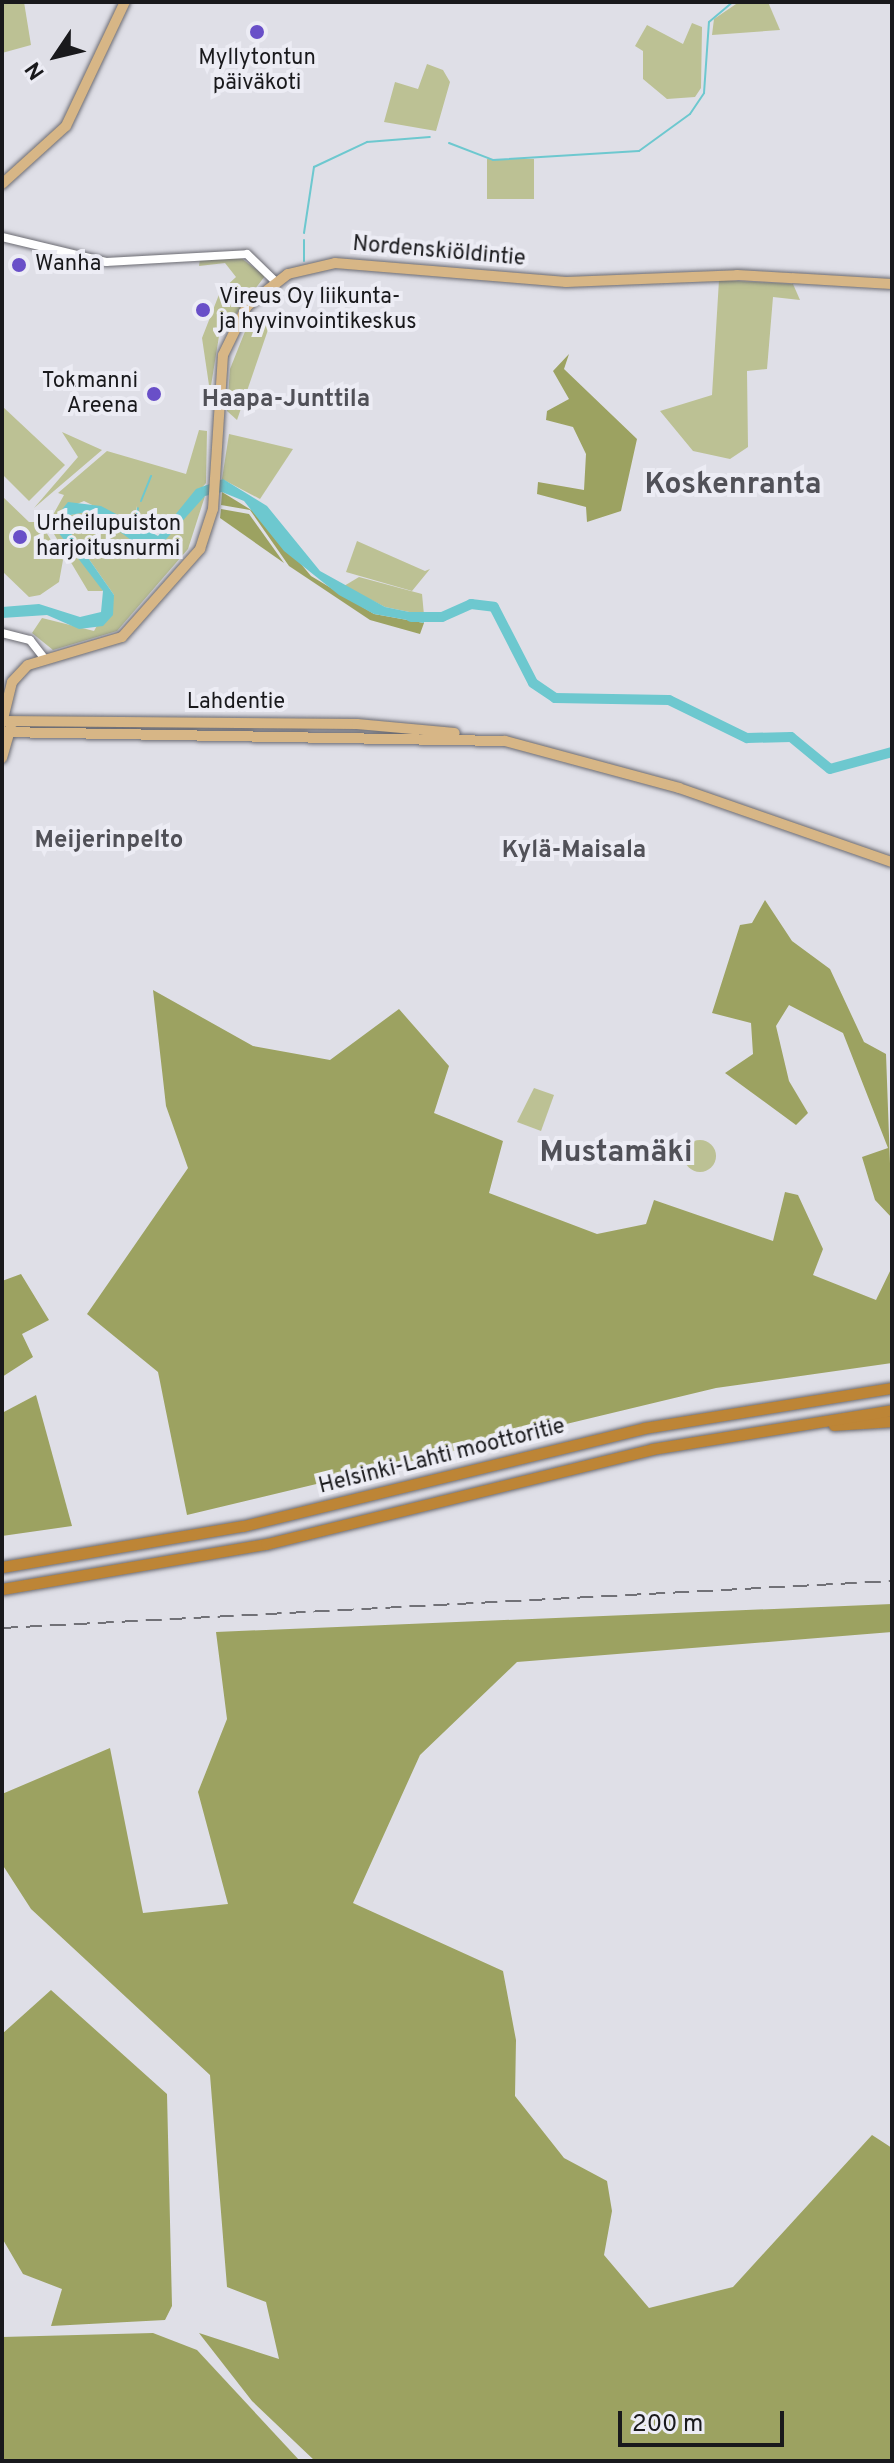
<!DOCTYPE html>
<html>
<head>
<meta charset="utf-8">
<style>
	body { margin:0 }
	#map { position:relative; width:894px; height:2463px; overflow:hidden; background:#dfdfe7; font-family:Overpass,sans-serif }
	div>[style] { position:absolute }
	.green>* { inset:0; background:#bcc194; transform-origin:0 0 }
	.round { border-radius:50% }
	.forest>* { inset:0; background:#9ca261 }
	.water>* { inset:0; background:#6dc8cf }
	.stream>* { height:2px; margin:-1px; padding:0 1px; transform-origin:1px; border-radius:1px; background:#6dc8cf }
	.river>* { height:10px; margin:-5px; padding:0 5px; transform-origin:5px; border-radius:5px; background:#6dc8cf }
	.roads { filter:drop-shadow(0 0 2px #6b6b72) drop-shadow(0 0 2px #6b6b72) }
	.minor>* { height:8px; margin:-4px; padding:0 4px; transform-origin:4px; border-radius:4px; background:#fff }
	.major>* { height:10px; margin:-5px; padding:0 5px; transform-origin:5px; border-radius:5px; background:#d7b686 }
	.highway>* { height:11px; margin:-5.5px; padding:0 5.5px; transform-origin:5.5px; border-radius:5.5px; background:#bd8536 }
	.rail>* { height:2px; margin-top:-1px; transform-origin:0; background:repeating-linear-gradient(90deg,#717177 0 16px,transparent 0 24px) }
	.dots>* { width:22px; height:22px; translate:-50% -50%; box-sizing:border-box; border:4px solid #ececf4; border-radius:50% }
	span { translate:-50% -50%; white-space:nowrap; text-align:center; line-height:1.15; -webkit-text-stroke:8px #ececf4; paint-order:stroke }
	.poi-label { font-size:22px; color:#19191c }
	.left { translate:0 -50%; text-align:left }
	.right { translate:-100% -50%; text-align:right }
	.street-label { font-size:22px; color:#19191c }
	.neighbourhood-label { font-size:24px; color:#515158; font-weight:700 }
	.district-label { font-size:30px; color:#515158; font-weight:700 }
	.frame { position:absolute; inset:0; border:4px solid #19191c; pointer-events:none }
	.north { position:absolute; left:16px; top:16px; width:80px; height:80px; -webkit-text-stroke:6px #ececf4; paint-order:stroke; rotate:235deg; font-size:22px; font-weight:700; line-height:32px; text-align:center; color:#19191c }
	.north::after { content:''; display:block; margin:auto; width:28px; height:36px; background:#19191c; clip-path:polygon(50% 0,100% 100%,50% 72%,0 100%) }
	.scale { position:absolute; left:618px; top:2411px; width:166px; height:36px; box-sizing:border-box; border:4px solid #19191c; border-top:0; padding-left:10px; font-size:24px; line-height:28px; white-space:nowrap; color:#19191c; -webkit-text-stroke:6px #ececf4; paint-order:stroke }
</style>
</head>
<body>
<div id="map">
	<div class="green">
		<i style="clip-path:polygon(2px 2px,24px 2px,31px 45px,2px 53px)"></i>
		<i style="clip-path:polygon(739px 2px,768px 2px,780px 30px,712px 35px,714px 19px)"></i>
		<i style="clip-path:polygon(692px 23px,702px 27px,701px 88px,695px 97px,667px 99px,643px 79px,643px 51px,635px 46px,647px 25px,683px 44px)"></i>
		<i style="clip-path:polygon(427px 64px,443px 70px,450px 82px,436px 131px,384px 122px,395px 82px,418px 89px)"></i>
		<i style="left:534px;top:159px;width:40px;height:47px;rotate:90deg"></i>
		<i style="clip-path:polygon(200px 258px,241px 258px,265px 276px,219px 336px,210px 392px,202px 338px,220px 292px,236px 277px,225px 263px,199px 266px)"></i>
		<i style="clip-path:polygon(719px 280px,793px 284px,800px 300px,773px 297px,767px 369px,747px 371px,748px 447px,730px 459px,693px 451px,660px 411px,712px 395px)"></i>
		<i style="clip-path:polygon(252px 314px,270px 324px,237px 420px,227px 411px,230px 369px)"></i>
		<i style="clip-path:polygon(2px 406px,65px 465px,29px 501px,2px 474px)"></i>
		<i style="clip-path:polygon(199px 430px,207px 431px,206px 483px,164px 532px,136px 529px,137px 506px,133px 525px,84px 501px,58px 512px,103px 591px,88px 591px,48px 524px,64px 495px,58px 493px,107px 451px,186px 474px)"></i>
		<i style="clip-path:polygon(62px 432px,102px 450px,34px 508px,78px 457px)"></i>
		<i style="clip-path:polygon(229px 434px,293px 449px,260px 499px,222px 479px)"></i>
		<i style="clip-path:polygon(2px 496px,29px 522px,40px 522px,63px 560px,59px 582px,40px 595px,29px 597px,2px 571px)"></i>
		<i style="clip-path:polygon(205px 496px,188px 549px,117px 631px,53px 650px,32px 633px,42px 618px,94px 631px,114px 595px,70px 532px,70px 515px,91px 511px,148px 547px)"></i>
		<i style="clip-path:polygon(357px 541px,425px 571px,430px 569px,412px 591px,346px 572px)"></i>
		<i style="clip-path:polygon(359px 577px,422px 594px,424px 615px,385px 607px,344px 586px)"></i>
		<i style="clip-path:polygon(534px 1088px,554px 1095px,541px 1131px,517px 1122px)"></i>
		<i class="round" style="left:684px;top:1140px;width:32px;height:32px"></i>
	</div>
	<div class="forest">
		<i style="clip-path:polygon(569px 354px,564px 369px,637px 439px,621px 511px,587px 522px,586px 507px,537px 494px,538px 482px,584px 490px,586px 454px,573px 427px,546px 420px,547px 411px,569px 399px,553px 371px)"></i>
		<i style="clip-path:polygon(222px 492px,261px 516px,311px 576px,374px 614px,424px 623px,420px 634px,370px 620px,289px 566px,250px 510px,221px 505px)"></i>
		<i style="clip-path:polygon(221px 509px,249px 514px,284px 563px,220px 518px)"></i>
		<i style="clip-path:polygon(765px 900px,792px 941px,830px 969px,864px 1042px,886px 1054px,892px 1218px,875px 1200px,862px 1157px,888px 1148px,843px 1033px,789px 1005px,776px 1026px,789px 1081px,808px 1113px,796px 1125px,725px 1073px,753px 1054px,751px 1023px,712px 1013px,740px 925px,752px 923px)"></i>
		<i style="clip-path:polygon(153px 990px,253px 1046px,330px 1060px,399px 1009px,449px 1066px,434px 1113px,503px 1141px,489px 1193px,597px 1234px,646px 1224px,654px 1200px,773px 1241px,785px 1192px,798px 1195px,823px 1249px,813px 1275px,876px 1300px,892px 1267px,892px 1363px,716px 1388px,187px 1515px,158px 1372px,87px 1314px,188px 1168px,166px 1106px)"></i>
		<i style="clip-path:polygon(21px 1274px,49px 1320px,22px 1334px,33px 1357px,2px 1377px,2px 1281px)"></i>
		<i style="clip-path:polygon(36px 1395px,72px 1526px,2px 1536px,2px 1413px)"></i>
		<i style="clip-path:polygon(892px 1604px,892px 1632px,517px 1662px,420px 1755px,353px 1903px,503px 1971px,516px 2040px,515px 2096px,564px 2158px,607px 2181px,612px 2211px,604px 2255px,649px 2308px,733px 2287px,872px 2135px,892px 2148px,892px 2461px,315px 2461px,252px 2401px,199px 2333px,279px 2359px,266px 2302px,227px 2287px,210px 2075px,31px 1909px,2px 1864px,2px 1794px,110px 1748px,143px 1913px,228px 1904px,198px 1792px,227px 1719px,216px 1632px)"></i>
		<i style="clip-path:polygon(51px 1990px,167px 2094px,172px 2306px,165px 2320px,51px 2326px,62px 2289px,23px 2274px,2px 2238px,2px 2034px)"></i>
		<i style="clip-path:polygon(153px 2333px,197px 2350px,300px 2461px,2px 2461px,2px 2337px)"></i>
	</div>
	<div class="water">
		<i style="clip-path:polygon(223px 479px,267px 506px,320px 571px,385px 607px,424px 615px,424px 623px,374px 614px,339px 595px,284px 551px,244px 501px,222px 492px,205px 496px,159px 547px,135px 543px,92px 511px,70px 515px,70px 532px,114px 595px,113px 615px,103px 626px,79px 629px,47px 615px,2px 618px,2px 607px,39px 604px,80px 617px,101px 612px,103px 591px,58px 532px,56px 517px,68px 502px,101px 506px,158px 536px,196px 489px)"></i>
	</div>
	<div class="stream">
		<i style="left:449px;top:143px;width:47px;rotate:21.1deg"></i>
		<i style="left:493px;top:160px;width:146px;rotate:-3.5deg"></i>
		<i style="left:639px;top:151px;width:63px;rotate:-36deg"></i>
		<i style="left:690px;top:114px;width:25px;rotate:-56deg"></i>
		<i style="left:704px;top:93px;width:71px;rotate:-86deg"></i>
		<i style="left:709px;top:22px;width:31px;rotate:-40deg"></i>
		<i style="left:304px;top:233px;width:67px;rotate:-81.4deg"></i>
		<i style="left:314px;top:167px;width:59px;rotate:-25.3deg"></i>
		<i style="left:367px;top:142px;width:63px;rotate:-4.5deg"></i>
		<i style="left:304px;top:240px;width:21px;rotate:90deg"></i>
		<i style="left:141px;top:501px;width:27px;rotate:-68deg"></i>
		<i style="left:135px;top:527px;width:19px;rotate:-81deg"></i>
	</div>
	<div class="river">
		<i style="left:411px;top:617px;width:31px"></i>
		<i style="left:442px;top:617px;width:32px;rotate:-24deg"></i>
		<i style="left:471px;top:604px;width:23px;rotate:7deg"></i>
		<i style="left:494px;top:607px;width:85px;rotate:62.8deg"></i>
		<i style="left:533px;top:683px;width:27px;rotate:34deg"></i>
		<i style="left:555px;top:698px;width:114px;rotate:1deg"></i>
		<i style="left:669px;top:700px;width:87px;rotate:26deg"></i>
		<i style="left:747px;top:738px;width:44px;rotate:-1.3deg"></i>
		<i style="left:791px;top:737px;width:50px;rotate:39.4deg"></i>
		<i style="left:830px;top:769px;width:64px;rotate:-15.3deg"></i>
	</div>
	<div class="roads">
		<div class="minor">
			<i style="left:2px;top:237px;width:107px;rotate:13.5deg"></i>
			<i style="left:106px;top:262px;width:141px;rotate:-3.2deg"></i>
			<i style="left:247px;top:254px;width:39px;rotate:44deg"></i>
			<i style="left:2px;top:633px;width:29px;rotate:14deg"></i>
			<i style="left:30px;top:640px;width:24px;rotate:52deg"></i>
		</div>
		<div class="major">
			<i style="left:2px;top:184px;width:86px;rotate:-42.2deg"></i>
			<i style="left:66px;top:126px;width:137px;rotate:-64.6deg"></i>
			<i style="left:2px;top:721px;width:355px;rotate:0.5deg"></i>
			<i style="left:357px;top:724px;width:98px;rotate:5.2deg"></i>
			<i style="left:2px;top:723px;width:42px;rotate:-76.3deg"></i>
			<i style="left:12px;top:682px;width:23px;rotate:-47deg"></i>
			<i style="left:28px;top:665px;width:98px;rotate:-16.6deg"></i>
			<i style="left:122px;top:637px;width:118px;rotate:-48.4deg"></i>
			<i style="left:200px;top:549px;width:42px;rotate:-72deg"></i>
			<i style="left:213px;top:509px;width:154px;rotate:-86.3deg"></i>
			<i style="left:223px;top:355px;width:55px;rotate:-63.9deg"></i>
			<i style="left:247px;top:306px;width:52px;rotate:-38deg"></i>
			<i style="left:288px;top:274px;width:48px;rotate:-13.2deg"></i>
			<i style="left:335px;top:263px;width:232px;rotate:4.7deg"></i>
			<i style="left:566px;top:282px;width:171px;rotate:-2.3deg"></i>
			<i style="left:737px;top:275px;width:155px;rotate:3.3deg"></i>
			<i style="left:2px;top:732px;width:503px;rotate:1.03deg"></i>
			<i style="left:505px;top:741px;width:180px;rotate:15.1deg"></i>
			<i style="left:679px;top:788px;width:225px;rotate:19.2deg"></i>
			<i style="left:2px;top:758px;width:33px;rotate:-74deg"></i>
		</div>
		<div class="highway">
			<i style="left:834px;top:1425px;width:58px;rotate:-3.9deg"></i>
			<i style="left:2px;top:1567px;width:244px;rotate:-9.7deg"></i>
			<i style="left:243px;top:1526px;width:413px;rotate:-13.7deg"></i>
			<i style="left:644px;top:1428px;width:251px;rotate:-9.2deg"></i>
			<i style="left:2px;top:1589px;width:268px;rotate:-9.7deg"></i>
			<i style="left:266px;top:1544px;width:398px;rotate:-13.8deg"></i>
			<i style="left:652px;top:1449px;width:243px;rotate:-9.2deg"></i>
		</div>
	</div>
	<div class="rail">
		<i style="left:2px;top:1628px;width:891px;rotate:-3.02deg"></i>
	</div>
	<div class="dots">
		<i style="left:257px;top:32px;background:#694fc8"></i>
		<i style="left:19px;top:265px;background:#694fc8"></i>
		<i style="left:203px;top:310px;background:#694fc8"></i>
		<i style="left:154px;top:394px;background:#694fc8"></i>
		<i style="left:20px;top:537px;background:#694fc8"></i>
	</div>
	<div class="poi-label">
		<span style="left:257px;top:71px">Myllytontun<br>päiväkoti</span>
		<span class="left" style="left:35px;top:265px">Wanha</span>
		<span class="left" style="left:219px;top:310px">Vireus Oy liikunta-<br>ja hyvinvointikeskus</span>
		<span class="right" style="left:138px;top:394px">Tokmanni<br>Areena</span>
		<span class="left" style="left:36px;top:537px">Urheilupuiston<br>harjoitusnurmi</span>
	</div>
	<div class="street-label">
		<span style="left:439px;top:252px;rotate:5deg">Nordenskiöldintie</span>
		<span style="left:236px;top:703px">Lahdentie</span>
		<span style="left:442px;top:1457px;rotate:-14deg">Helsinki-Lahti moottoritie</span>
	</div>
	<div class="neighbourhood-label">
		<span style="left:286px;top:401px">Haapa-Junttila</span>
		<span style="left:109px;top:842px">Meijerinpelto</span>
		<span style="left:574px;top:852px">Kylä-Maisala</span>
	</div>
	<div class="district-label">
		<span style="left:733px;top:486px">Koskenranta</span>
		<span style="left:616px;top:1154px">Mustamäki</span>
	</div>
	<div class="frame"></div>
	<div class="north">N</div>
	<div class="scale">200 m</div>
</div>
</body>
</html>
